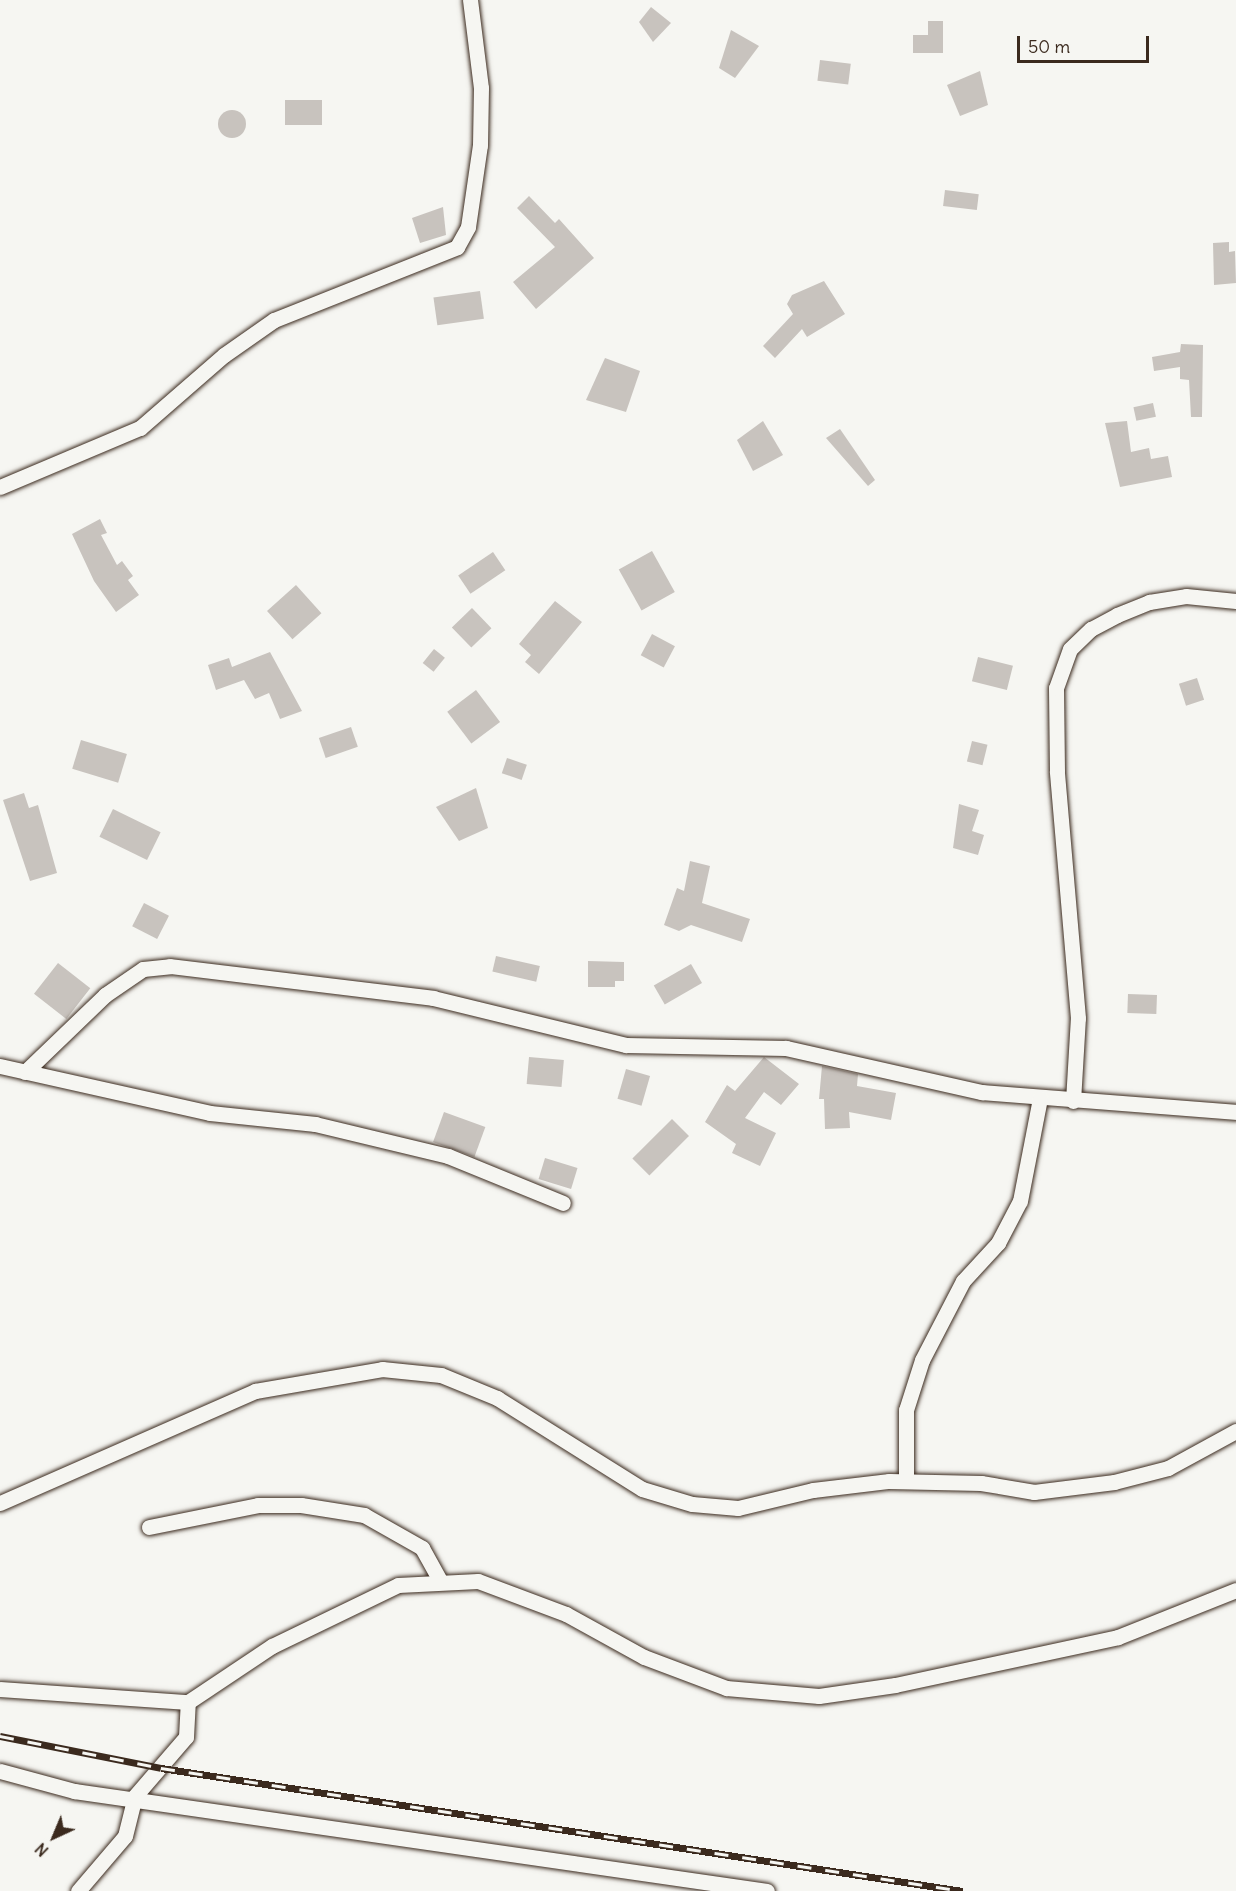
<!DOCTYPE html>
<html>
<head>
<meta charset="utf-8">
<style>
	body { margin:0 }
	#map { position:relative; width:1236px; height:1891px; overflow:hidden; background:#f6f6f2; font-family:Delius,sans-serif }
	div>[style] { position:absolute }
	.building>* { inset:0; background:#c8c3be; transform-origin:0 0 }
	.round { border-radius:50% }
	.roads { filter:drop-shadow(0 0 2px #3b2a1e) drop-shadow(0 0 2px #3b2a1e) }
	.street>* { height:15px; margin:-7.5px; padding:0 7.5px; transform-origin:7.5px; border-radius:7.5px; background:#f6f6f2 }
	.rail>* { height:7px; margin-top:-3.5px; transform-origin:0; background:repeating-linear-gradient(90deg,#f6f6f2 0 14px,#3b2a1e 0 28px); box-sizing:border-box; border-block:2px solid #3b2a1e }
	span { translate:-50% -50%; white-space:nowrap; text-align:center; line-height:1.15; -webkit-text-stroke:4.5px #f6f6f2; paint-order:stroke }
	.north { position:absolute; left:24px; top:1807px; width:60px; height:60px; -webkit-text-stroke:4px #f6f6f2; paint-order:stroke; rotate:224deg; font-size:16px; font-weight:700; line-height:24px; text-align:center; color:#3b2a1e }
	.north::after { content:''; display:block; margin:auto; width:21px; height:27px; background:#3b2a1e; clip-path:polygon(50% 0,100% 100%,50% 72%,0 100%) }
	.scale { position:absolute; left:1017px; top:36px; width:132px; height:27px; box-sizing:border-box; border:3px solid #3b2a1e; border-top:0; padding-left:8px; font-size:18px; line-height:21px; white-space:nowrap; color:#3b2a1e; -webkit-text-stroke:4px #f6f6f2; paint-order:stroke }
</style>
</head>
<body>
<div id="map">
	<div class="building">
		<i style="clip-path:polygon(651px 7px,671px 23px,653px 42px,639px 22px)"></i>
		<i style="clip-path:polygon(928px 21px,943px 21px,943px 53px,913px 53px,913px 35px,928px 35px)"></i>
		<i style="clip-path:polygon(731px 30px,759px 46px,735px 78px,719px 68px)"></i>
		<i style="left:820px;top:60px;width:31px;height:21px;rotate:7deg"></i>
		<i style="clip-path:polygon(980px 71px,988px 105px,960px 116px,947px 85px)"></i>
		<i style="left:285px;top:100px;width:37px;height:25px"></i>
		<i class="round" style="left:218px;top:110px;width:28px;height:28px"></i>
		<i style="left:945px;top:190px;width:34px;height:16px;rotate:7deg"></i>
		<i style="clip-path:polygon(529px 196px,555px 223px,559px 219px,594px 258px,536px 309px,513px 282px,555px 247px,517px 208px)"></i>
		<i style="clip-path:polygon(443px 207px,446px 235px,420px 243px,412px 218px)"></i>
		<i style="clip-path:polygon(1229px 242px,1229px 252px,1235px 251px,1236px 283px,1214px 285px,1213px 243px)"></i>
		<i style="clip-path:polygon(824px 281px,845px 314px,807px 337px,802px 329px,775px 358px,763px 346px,793px 314px,787px 304px,792px 295px)"></i>
		<i style="left:480px;top:291px;width:28px;height:47px;rotate:82deg"></i>
		<i style="clip-path:polygon(1181px 344px,1203px 345px,1202px 417px,1191px 417px,1189px 380px,1180px 379px,1180px 367px,1154px 371px,1152px 357px,1180px 352px)"></i>
		<i style="clip-path:polygon(605px 358px,640px 371px,626px 412px,586px 400px)"></i>
		<i style="left:1153px;top:403px;width:14px;height:20px;rotate:78deg"></i>
		<i style="clip-path:polygon(763px 421px,783px 455px,753px 471px,737px 440px)"></i>
		<i style="clip-path:polygon(1127px 421px,1131px 452px,1149px 448px,1151px 459px,1168px 456px,1172px 477px,1120px 487px,1105px 423px)"></i>
		<i style="clip-path:polygon(840px 429px,875px 480px,868px 486px,826px 438px)"></i>
		<i style="clip-path:polygon(100px 519px,107px 533px,101px 535px,117px 565px,122px 561px,133px 576px,128px 580px,139px 595px,116px 612px,94px 581px,72px 534px)"></i>
		<i style="left:652px;top:551px;width:47px;height:38px;rotate:61deg"></i>
		<i style="left:493px;top:552px;width:22px;height:42px;rotate:56deg"></i>
		<i style="left:296px;top:585px;width:38px;height:39px;rotate:48deg"></i>
		<i style="clip-path:polygon(555px 601px,582px 622px,539px 674px,525px 662px,531px 655px,519px 644px)"></i>
		<i style="left:472px;top:608px;width:28px;height:28px;rotate:46deg"></i>
		<i style="left:652px;top:634px;width:26px;height:24px;rotate:28deg"></i>
		<i style="left:434px;top:649px;width:14px;height:18px;rotate:39deg"></i>
		<i style="clip-path:polygon(270px 652px,302px 711px,280px 719px,269px 693px,255px 699px,244px 680px,216px 690px,208px 665px,229px 658px,232px 667px)"></i>
		<i style="left:978px;top:657px;width:36px;height:25px;rotate:14deg"></i>
		<i style="left:1197px;top:678px;width:23px;height:19px;rotate:72deg"></i>
		<i style="left:476px;top:690px;width:40px;height:36px;rotate:53deg"></i>
		<i style="left:351px;top:727px;width:21px;height:34px;rotate:71deg"></i>
		<i style="left:81px;top:740px;width:48px;height:30px;rotate:17deg"></i>
		<i style="left:972px;top:741px;width:16px;height:21px;rotate:14deg"></i>
		<i style="left:507px;top:758px;width:21px;height:16px;rotate:19deg"></i>
		<i style="clip-path:polygon(476px 788px,488px 828px,459px 841px,436px 807px)"></i>
		<i style="clip-path:polygon(24px 793px,29px 808px,38px 805px,57px 873px,30px 881px,3px 800px)"></i>
		<i style="clip-path:polygon(959px 804px,979px 810px,972px 831px,984px 835px,978px 855px,953px 848px)"></i>
		<i style="left:113px;top:809px;width:53px;height:31px;rotate:26deg"></i>
		<i style="clip-path:polygon(690px 861px,710px 866px,702px 903px,750px 919px,742px 942px,691px 925px,679px 931px,664px 925px,677px 888px,684px 891px)"></i>
		<i style="left:144px;top:903px;width:28px;height:26px;rotate:27deg"></i>
		<i style="left:496px;top:956px;width:45px;height:16px;rotate:13deg"></i>
		<i style="clip-path:polygon(588px 961px,624px 962px,624px 981px,615px 981px,615px 987px,588px 987px)"></i>
		<i style="left:58px;top:963px;width:41px;height:39px;rotate:38deg"></i>
		<i style="left:691px;top:964px;width:22px;height:43px;rotate:60deg"></i>
		<i style="left:1128px;top:994px;width:29px;height:19px;rotate:2deg"></i>
		<i style="left:529px;top:1057px;width:35px;height:27px;rotate:5deg"></i>
		<i style="clip-path:polygon(764px 1057px,799px 1084px,781px 1105px,764px 1092px,745px 1118px,776px 1133px,760px 1166px,732px 1153px,736px 1144px,705px 1122px,727px 1085px,735px 1091px)"></i>
		<i style="clip-path:polygon(822px 1066px,858px 1074px,857px 1086px,896px 1093px,891px 1120px,849px 1112px,850px 1128px,825px 1129px,824px 1099px,819px 1099px)"></i>
		<i style="left:626px;top:1069px;width:25px;height:31px;rotate:16deg"></i>
		<i style="left:444px;top:1112px;width:44px;height:32px;rotate:20deg"></i>
		<i style="left:672px;top:1119px;width:24px;height:56px;rotate:45deg"></i>
		<i style="left:545px;top:1158px;width:34px;height:22px;rotate:17deg"></i>
	</div>
	<div class="roads">
		<div class="street">
			<i style="left:0;top:487px;width:152px;rotate:-22.9deg"></i>
			<i style="left:140px;top:428px;width:111px;rotate:-41deg"></i>
			<i style="left:224px;top:355px;width:61px;rotate:-35deg"></i>
			<i style="left:274px;top:320px;width:197px;rotate:-21.7deg"></i>
			<i style="left:457px;top:247px;width:23px;rotate:-61deg"></i>
			<i style="left:468px;top:227px;width:83px;rotate:-81.7deg"></i>
			<i style="left:480px;top:145px;width:57px;rotate:-89deg"></i>
			<i style="left:481px;top:88px;width:89px;rotate:-97.1deg"></i>
			<i style="left:0;top:1066px;width:215px;rotate:12.6deg"></i>
			<i style="left:210px;top:1113px;width:106px;rotate:6deg"></i>
			<i style="left:315px;top:1124px;width:137px;rotate:13.5deg"></i>
			<i style="left:448px;top:1156px;width:124px;rotate:22.2deg"></i>
			<i style="left:25px;top:1072px;width:111px;rotate:-43.9deg"></i>
			<i style="left:105px;top:995px;width:46px;rotate:-34.4deg"></i>
			<i style="left:143px;top:969px;width:27px;rotate:-6deg"></i>
			<i style="left:170px;top:966px;width:265px;rotate:6.9deg"></i>
			<i style="left:433px;top:998px;width:199px;rotate:13.7deg"></i>
			<i style="left:626px;top:1045px;width:160px;rotate:1.1deg"></i>
			<i style="left:786px;top:1048px;width:201px;rotate:12.7deg"></i>
			<i style="left:982px;top:1092px;width:255px;rotate:4.5deg"></i>
			<i style="left:1073px;top:1101px;width:83px;rotate:-86.6deg"></i>
			<i style="left:1078px;top:1018px;width:248px;rotate:-94.9deg"></i>
			<i style="left:1057px;top:771px;width:83px;rotate:-90.7deg"></i>
			<i style="left:1056px;top:688px;width:41px;rotate:-70.3deg"></i>
			<i style="left:1070px;top:649px;width:29px;rotate:-44deg"></i>
			<i style="left:1091px;top:629px;width:30px;rotate:-28deg"></i>
			<i style="left:1117px;top:615px;width:35px;rotate:-22deg"></i>
			<i style="left:1149px;top:602px;width:37px;rotate:-9deg"></i>
			<i style="left:1186px;top:596px;width:50px;rotate:5.7deg"></i>
			<i style="left:906px;top:1481px;width:71px;rotate:-90deg"></i>
			<i style="left:906px;top:1410px;width:52px;rotate:-72.3deg"></i>
			<i style="left:922px;top:1360px;width:89px;rotate:-62.6deg"></i>
			<i style="left:963px;top:1281px;width:52px;rotate:-47.4deg"></i>
			<i style="left:998px;top:1243px;width:47px;rotate:-62.4deg"></i>
			<i style="left:1020px;top:1201px;width:105px;rotate:-79deg"></i>
			<i style="left:0;top:1503px;width:279px;rotate:-23.7deg"></i>
			<i style="left:255px;top:1391px;width:129px;rotate:-9.8deg"></i>
			<i style="left:382px;top:1369px;width:59px;rotate:5.8deg"></i>
			<i style="left:441px;top:1375px;width:61px;rotate:22.3deg"></i>
			<i style="left:497px;top:1398px;width:171px;rotate:32.1deg"></i>
			<i style="left:642px;top:1489px;width:52px;rotate:16.7deg"></i>
			<i style="left:692px;top:1504px;width:46px;rotate:5deg"></i>
			<i style="left:738px;top:1508px;width:77px;rotate:-13.5deg"></i>
			<i style="left:813px;top:1490px;width:77px;rotate:-6.8deg"></i>
			<i style="left:889px;top:1481px;width:92px;rotate:1.2deg"></i>
			<i style="left:981px;top:1483px;width:54px;rotate:9.6deg"></i>
			<i style="left:1034px;top:1492px;width:81px;rotate:-7.1deg"></i>
			<i style="left:1114px;top:1482px;width:56px;rotate:-14.5deg"></i>
			<i style="left:1168px;top:1468px;width:77px;rotate:-28.6deg"></i>
			<i style="left:149px;top:1527px;width:111px;rotate:-11.4deg"></i>
			<i style="left:258px;top:1505px;width:43px"></i>
			<i style="left:301px;top:1505px;width:64px;rotate:9deg"></i>
			<i style="left:364px;top:1515px;width:67px;rotate:29.6deg"></i>
			<i style="left:422px;top:1548px;width:37px;rotate:61deg"></i>
			<i style="left:0;top:1689px;width:188px;rotate:4deg"></i>
			<i style="left:0;top:1771px;width:77px;rotate:15.1deg"></i>
			<i style="left:74px;top:1791px;width:700px;rotate:8.21deg"></i>
			<i style="left:78px;top:1891px;width:72px;rotate:-49.5deg"></i>
			<i style="left:125px;top:1836px;width:41px;rotate:-76deg"></i>
			<i style="left:135px;top:1796px;width:78px;rotate:-49.2deg"></i>
			<i style="left:186px;top:1737px;width:35px;rotate:-87deg"></i>
			<i style="left:188px;top:1702px;width:101px;rotate:-33.7deg"></i>
			<i style="left:272px;top:1646px;width:140px;rotate:-25.8deg"></i>
			<i style="left:398px;top:1585px;width:80px;rotate:-2.9deg"></i>
			<i style="left:478px;top:1581px;width:94px;rotate:20.6deg"></i>
			<i style="left:566px;top:1614px;width:89px;rotate:28.9deg"></i>
			<i style="left:644px;top:1657px;width:88px;rotate:20.7deg"></i>
			<i style="left:726px;top:1688px;width:93px;rotate:4.9deg"></i>
			<i style="left:819px;top:1696px;width:77px;rotate:-8.2deg"></i>
			<i style="left:895px;top:1685px;width:228px;rotate:-12.1deg"></i>
			<i style="left:1118px;top:1637px;width:127px;rotate:-21.7deg"></i>
		</div>
	</div>
	<div class="rail">
		<i style="left:0;top:1736px;width:164px;rotate:11.2deg"></i>
		<i style="left:161px;top:1768px;width:811px;rotate:8.72deg"></i>
	</div>
	<div class="north">N</div>
	<div class="scale">50 m</div>
</div>
</body>
</html>
